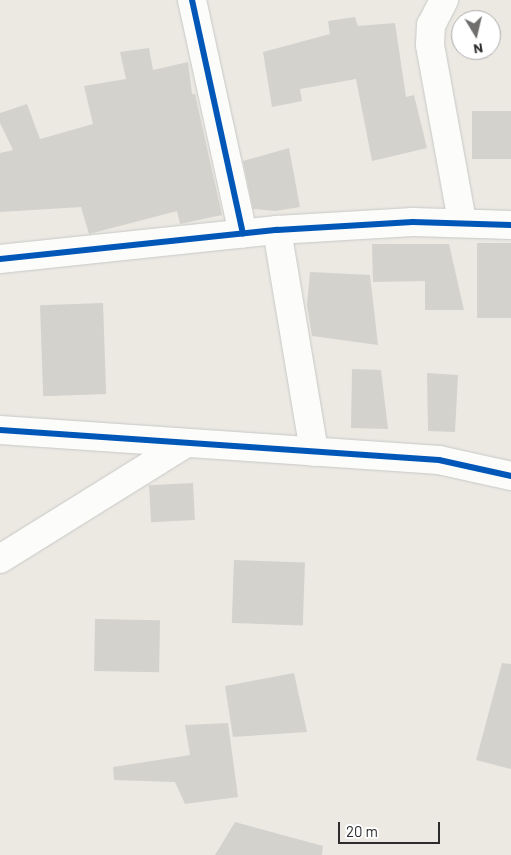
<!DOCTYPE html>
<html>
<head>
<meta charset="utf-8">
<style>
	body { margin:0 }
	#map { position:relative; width:511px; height:855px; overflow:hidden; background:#ebe9e2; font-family:Barlow,sans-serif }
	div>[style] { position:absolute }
	.building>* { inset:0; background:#d3d2cd; transform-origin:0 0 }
	.roads { filter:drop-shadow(0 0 1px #c8c8c7) drop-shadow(0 0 1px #c8c8c7) }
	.street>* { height:28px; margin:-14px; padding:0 14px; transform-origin:14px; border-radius:14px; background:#fcfcfb }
	.cycleway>* { height:6px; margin:-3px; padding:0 3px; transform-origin:3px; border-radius:3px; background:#0057b8 }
	span { translate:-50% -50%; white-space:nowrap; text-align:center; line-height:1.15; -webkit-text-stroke:5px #fff; paint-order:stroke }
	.north { position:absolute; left:451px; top:10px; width:50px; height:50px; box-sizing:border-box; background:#fff; border:1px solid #ababab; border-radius:50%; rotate:171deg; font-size:14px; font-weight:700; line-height:20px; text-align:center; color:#2c2c2c }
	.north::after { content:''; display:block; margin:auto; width:18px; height:22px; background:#6f6e6c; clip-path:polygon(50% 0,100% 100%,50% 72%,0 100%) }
	.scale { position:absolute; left:338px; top:822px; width:102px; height:22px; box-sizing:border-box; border:2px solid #2c2c2c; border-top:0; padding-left:6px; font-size:15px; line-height:18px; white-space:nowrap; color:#2c2c2c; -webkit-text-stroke:4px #fff; paint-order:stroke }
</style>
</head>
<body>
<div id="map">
	<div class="building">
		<i style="clip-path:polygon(355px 17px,358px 26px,395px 23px,406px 97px,414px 95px,427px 148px,372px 161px,356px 79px,300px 89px,302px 101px,272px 107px,263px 52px,330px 34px,328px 21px)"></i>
		<i style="clip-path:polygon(149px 48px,153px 70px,188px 62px,192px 94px,195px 94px,222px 215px,180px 224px,177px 211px,89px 234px,81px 207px,0 212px,0 153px,13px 150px,0 123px,0 113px,27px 104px,40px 139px,93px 124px,84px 86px,126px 79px,120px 52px)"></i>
		<i style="left:511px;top:111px;width:48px;height:39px;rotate:90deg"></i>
		<i style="clip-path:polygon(289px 148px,300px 207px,275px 211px,253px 209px,243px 161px)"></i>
		<i style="left:477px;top:243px;width:34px;height:75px"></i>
		<i style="clip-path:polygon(372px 244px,449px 244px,464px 310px,425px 310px,425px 281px,373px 282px)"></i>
		<i style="clip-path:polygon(310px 272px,370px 275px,378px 345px,312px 336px,307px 305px)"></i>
		<i style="left:103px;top:303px;width:91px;height:63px;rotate:88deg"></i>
		<i style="clip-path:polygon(352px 369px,381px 370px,388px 429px,351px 428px)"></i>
		<i style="clip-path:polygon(427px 373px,458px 375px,455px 432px,428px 431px)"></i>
		<i style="left:193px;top:483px;width:37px;height:44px;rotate:87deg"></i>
		<i style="left:234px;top:560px;width:71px;height:63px;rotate:2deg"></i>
		<i style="left:95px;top:619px;width:65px;height:52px;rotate:1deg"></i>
		<i style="clip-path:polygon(502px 663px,511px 664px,511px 769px,476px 760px)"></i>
		<i style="clip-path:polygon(294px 673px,307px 732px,233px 737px,225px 686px)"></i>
		<i style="clip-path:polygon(228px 723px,238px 797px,185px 804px,175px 782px,114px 780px,113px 767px,190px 755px,185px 725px)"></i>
		<i style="clip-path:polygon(235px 822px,323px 846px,322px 855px,215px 855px)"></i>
	</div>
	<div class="roads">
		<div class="street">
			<i style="left:192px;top:0;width:239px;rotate:77.7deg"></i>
			<i style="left:444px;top:0;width:28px;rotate:117deg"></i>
			<i style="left:431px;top:25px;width:20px;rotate:93deg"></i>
			<i style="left:430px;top:45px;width:179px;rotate:79.7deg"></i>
			<i style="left:277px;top:230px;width:225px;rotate:80.5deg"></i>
			<i style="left:0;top:259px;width:279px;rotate:-6deg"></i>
			<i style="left:277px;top:230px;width:136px;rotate:-3.4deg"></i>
			<i style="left:413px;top:222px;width:98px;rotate:1.8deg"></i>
			<i style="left:0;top:430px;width:440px;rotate:3.9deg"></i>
			<i style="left:439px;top:460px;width:74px;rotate:12.5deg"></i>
			<i style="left:0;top:559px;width:218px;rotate:-31.9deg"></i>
		</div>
	</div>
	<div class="cycleway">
		<i style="left:192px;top:0;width:239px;rotate:77.7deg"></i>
		<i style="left:0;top:259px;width:279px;rotate:-6deg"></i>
		<i style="left:277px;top:230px;width:136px;rotate:-3.4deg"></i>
		<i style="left:413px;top:222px;width:98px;rotate:1.8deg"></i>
		<i style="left:0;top:430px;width:440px;rotate:3.9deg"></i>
		<i style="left:439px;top:460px;width:74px;rotate:12.5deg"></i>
	</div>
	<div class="north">N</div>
	<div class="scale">20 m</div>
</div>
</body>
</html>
